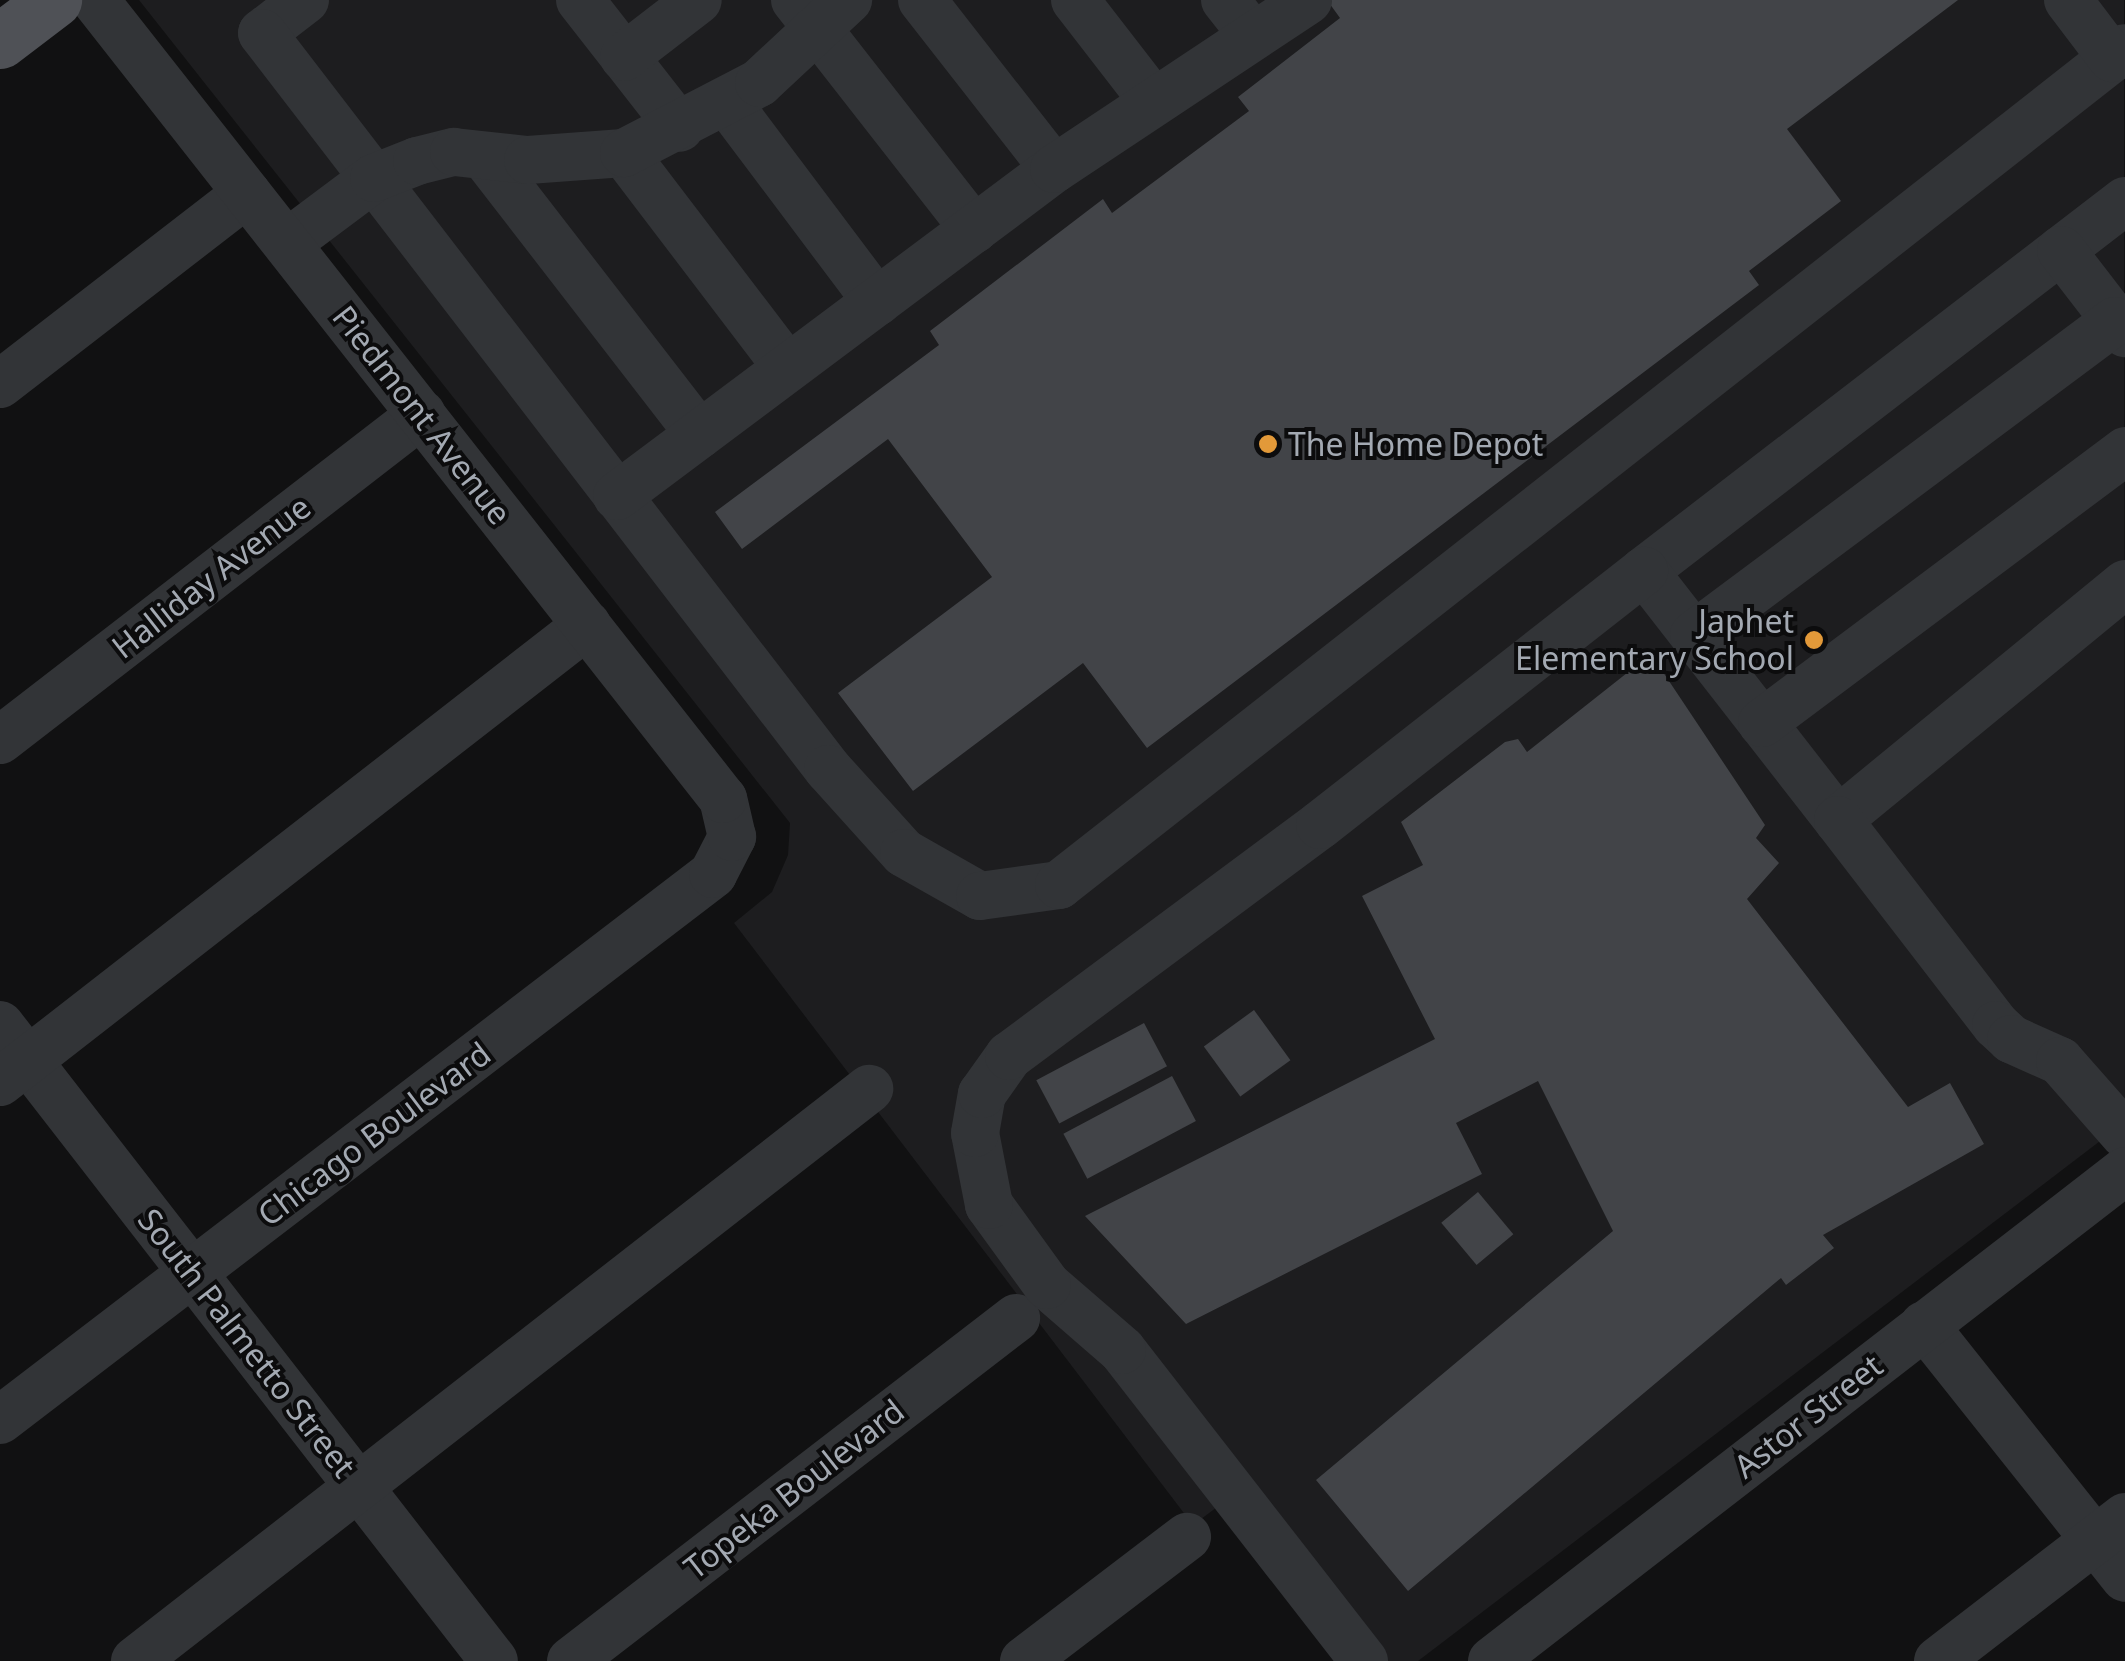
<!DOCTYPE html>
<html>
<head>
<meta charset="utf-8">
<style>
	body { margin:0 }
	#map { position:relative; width:2125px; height:1661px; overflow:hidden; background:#111112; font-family:"Noto Sans",sans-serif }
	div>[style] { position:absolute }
	.built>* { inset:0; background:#1d1d1f }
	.building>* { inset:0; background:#424448; transform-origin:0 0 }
	.minor>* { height:48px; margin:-24px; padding:0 24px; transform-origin:24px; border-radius:24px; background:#323437 }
	.major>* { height:55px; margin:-27.5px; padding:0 27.5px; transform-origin:27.5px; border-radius:27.5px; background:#4f5156 }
	.dots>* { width:28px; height:28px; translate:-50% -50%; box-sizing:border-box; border:5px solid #0c0c0d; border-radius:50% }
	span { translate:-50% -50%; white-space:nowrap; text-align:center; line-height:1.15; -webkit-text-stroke:8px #0c0c0d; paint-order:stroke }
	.street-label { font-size:32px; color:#a3a9b2 }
	.poi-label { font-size:32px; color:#a3a9b2 }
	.left { translate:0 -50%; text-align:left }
	.right { translate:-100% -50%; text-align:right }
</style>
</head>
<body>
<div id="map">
	<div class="built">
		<i style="clip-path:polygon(139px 0,2124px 0,2125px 1122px,1418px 1661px,1367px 1661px,1236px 1493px,1193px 1525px,734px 923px,772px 892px,788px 855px,790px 823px)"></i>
	</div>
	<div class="building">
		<i style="clip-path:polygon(1327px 0,1958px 0,1787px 129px,1841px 201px,1749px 271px,1759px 285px,1147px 748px,1083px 663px,913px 791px,838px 693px,992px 577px,888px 439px,742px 549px,715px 512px,939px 345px,930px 331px,1103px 199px,1112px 213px,1249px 111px,1238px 97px,1340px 18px)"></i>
		<i style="clip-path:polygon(1651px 654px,1765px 825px,1756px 838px,1779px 863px,1747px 899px,1908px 1107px,1950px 1083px,1984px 1144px,1823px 1235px,1834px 1248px,1786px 1285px,1781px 1278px,1408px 1591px,1316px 1480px,1613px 1231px,1538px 1081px,1456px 1123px,1482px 1174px,1186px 1324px,1085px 1216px,1435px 1039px,1362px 896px,1423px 865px,1401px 822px,1505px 742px,1518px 739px,1527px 752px)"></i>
		<i style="left:1254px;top:1010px;width:62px;height:62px;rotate:54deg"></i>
		<i style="left:1144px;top:1023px;width:49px;height:122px;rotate:62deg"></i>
		<i style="left:1172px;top:1076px;width:51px;height:123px;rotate:62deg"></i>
		<i style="left:1478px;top:1192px;width:55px;height:48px;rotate:50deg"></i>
	</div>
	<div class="minor">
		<i style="left:305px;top:0;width:54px;rotate:142.5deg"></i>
		<i style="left:262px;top:33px;width:928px;rotate:52.44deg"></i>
		<i style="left:828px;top:769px;width:113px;rotate:47.9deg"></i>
		<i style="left:904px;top:853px;width:87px;rotate:29.5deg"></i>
		<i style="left:980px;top:896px;width:80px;rotate:-7.9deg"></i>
		<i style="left:1059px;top:885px;width:1355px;rotate:-38.14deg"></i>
		<i style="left:580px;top:0;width:162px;rotate:52deg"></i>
		<i style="left:795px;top:0;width:291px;rotate:52deg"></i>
		<i style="left:922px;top:0;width:214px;rotate:52deg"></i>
		<i style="left:1075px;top:0;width:128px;rotate:52.3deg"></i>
		<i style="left:1225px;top:0;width:42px;rotate:51.8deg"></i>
		<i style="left:2068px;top:0;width:73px;rotate:52.8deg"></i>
		<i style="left:624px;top:57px;width:93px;rotate:-37.6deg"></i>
		<i style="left:727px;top:102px;width:250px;rotate:53.1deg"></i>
		<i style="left:624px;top:153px;width:270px;rotate:52.7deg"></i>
		<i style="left:486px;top:158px;width:349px;rotate:52.3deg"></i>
		<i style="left:2125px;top:201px;width:607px;rotate:142.43deg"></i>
		<i style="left:1644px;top:571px;width:316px;rotate:52.1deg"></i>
		<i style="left:1838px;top:820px;width:372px;rotate:-39.4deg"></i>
		<i style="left:287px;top:243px;width:109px;rotate:-36.8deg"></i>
		<i style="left:374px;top:178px;width:46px;rotate:-21.6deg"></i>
		<i style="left:417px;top:161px;width:38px;rotate:-14deg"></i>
		<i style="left:454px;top:152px;width:74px;rotate:6.2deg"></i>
		<i style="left:528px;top:160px;width:96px;rotate:-4.2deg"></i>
		<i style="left:624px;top:153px;width:152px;rotate:-27.4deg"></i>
		<i style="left:759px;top:83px;width:122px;rotate:-43deg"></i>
		<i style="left:2061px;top:250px;width:105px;rotate:52.4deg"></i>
		<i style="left:0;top:384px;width:312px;rotate:-37.7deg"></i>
		<i style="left:617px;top:496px;width:546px;rotate:-36.81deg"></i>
		<i style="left:1054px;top:169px;width:305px;rotate:-33.6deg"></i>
		<i style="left:1694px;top:635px;width:525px;rotate:-36.72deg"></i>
		<i style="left:1762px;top:723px;width:454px;rotate:-36.8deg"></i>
		<i style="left:0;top:740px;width:533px;rotate:-37.69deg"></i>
		<i style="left:1838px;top:820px;width:259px;rotate:52.4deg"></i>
		<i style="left:1996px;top:1025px;width:21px;rotate:43deg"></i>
		<i style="left:2011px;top:1039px;width:54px;rotate:24.2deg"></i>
		<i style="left:2060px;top:1061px;width:98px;rotate:48.7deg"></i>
		<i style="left:0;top:1025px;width:805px;rotate:52.16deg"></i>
		<i style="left:0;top:1082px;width:744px;rotate:-37.9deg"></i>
		<i style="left:1924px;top:1325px;width:323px;rotate:51.5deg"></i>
		<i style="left:0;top:1420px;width:898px;rotate:-37.44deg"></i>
		<i style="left:713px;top:874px;width:42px;rotate:-62.8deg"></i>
		<i style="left:732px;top:837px;width:39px;rotate:-103deg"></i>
		<i style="left:723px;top:799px;width:1016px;rotate:-128.17deg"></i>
		<i style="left:135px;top:1661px;width:931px;rotate:-37.93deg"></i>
		<i style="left:571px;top:1661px;width:562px;rotate:-37.62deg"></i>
		<i style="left:1024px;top:1661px;width:205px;rotate:-37.3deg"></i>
		<i style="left:1364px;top:1661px;width:394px;rotate:-127.9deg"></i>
		<i style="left:1122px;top:1350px;width:99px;rotate:-139.1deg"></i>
		<i style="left:1047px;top:1285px;width:99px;rotate:-125.9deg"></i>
		<i style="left:989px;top:1205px;width:73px;rotate:-101deg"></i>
		<i style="left:975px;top:1133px;width:40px;rotate:-80deg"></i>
		<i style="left:982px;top:1094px;width:47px;rotate:-54.6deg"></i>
		<i style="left:1009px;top:1056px;width:387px;rotate:-36.6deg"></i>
		<i style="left:1320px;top:825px;width:412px;rotate:-38.1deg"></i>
		<i style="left:1492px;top:1661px;width:800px;rotate:-37.74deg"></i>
		<i style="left:1938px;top:1661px;width:236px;rotate:-37.6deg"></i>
	</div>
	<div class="major">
		<i style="left:0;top:41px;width:68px;rotate:-37.2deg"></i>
	</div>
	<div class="dots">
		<i style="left:1268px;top:444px;background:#e29939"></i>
		<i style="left:1814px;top:640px;background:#e29939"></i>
	</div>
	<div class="street-label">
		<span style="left:422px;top:415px;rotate:52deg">Piedmont Avenue</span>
		<span style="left:211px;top:577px;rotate:-38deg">Halliday Avenue</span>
		<span style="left:374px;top:1134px;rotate:-37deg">Chicago Boulevard</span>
		<span style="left:247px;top:1343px;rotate:52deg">South Palmetto Street</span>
		<span style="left:1808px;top:1416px;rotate:-38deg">Astor Street</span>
		<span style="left:794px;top:1489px;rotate:-38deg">Topeka Boulevard</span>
	</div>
	<div class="poi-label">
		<span class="left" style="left:1288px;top:444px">The Home Depot</span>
		<span class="right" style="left:1794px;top:640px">Japhet<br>Elementary School</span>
	</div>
</div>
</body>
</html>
